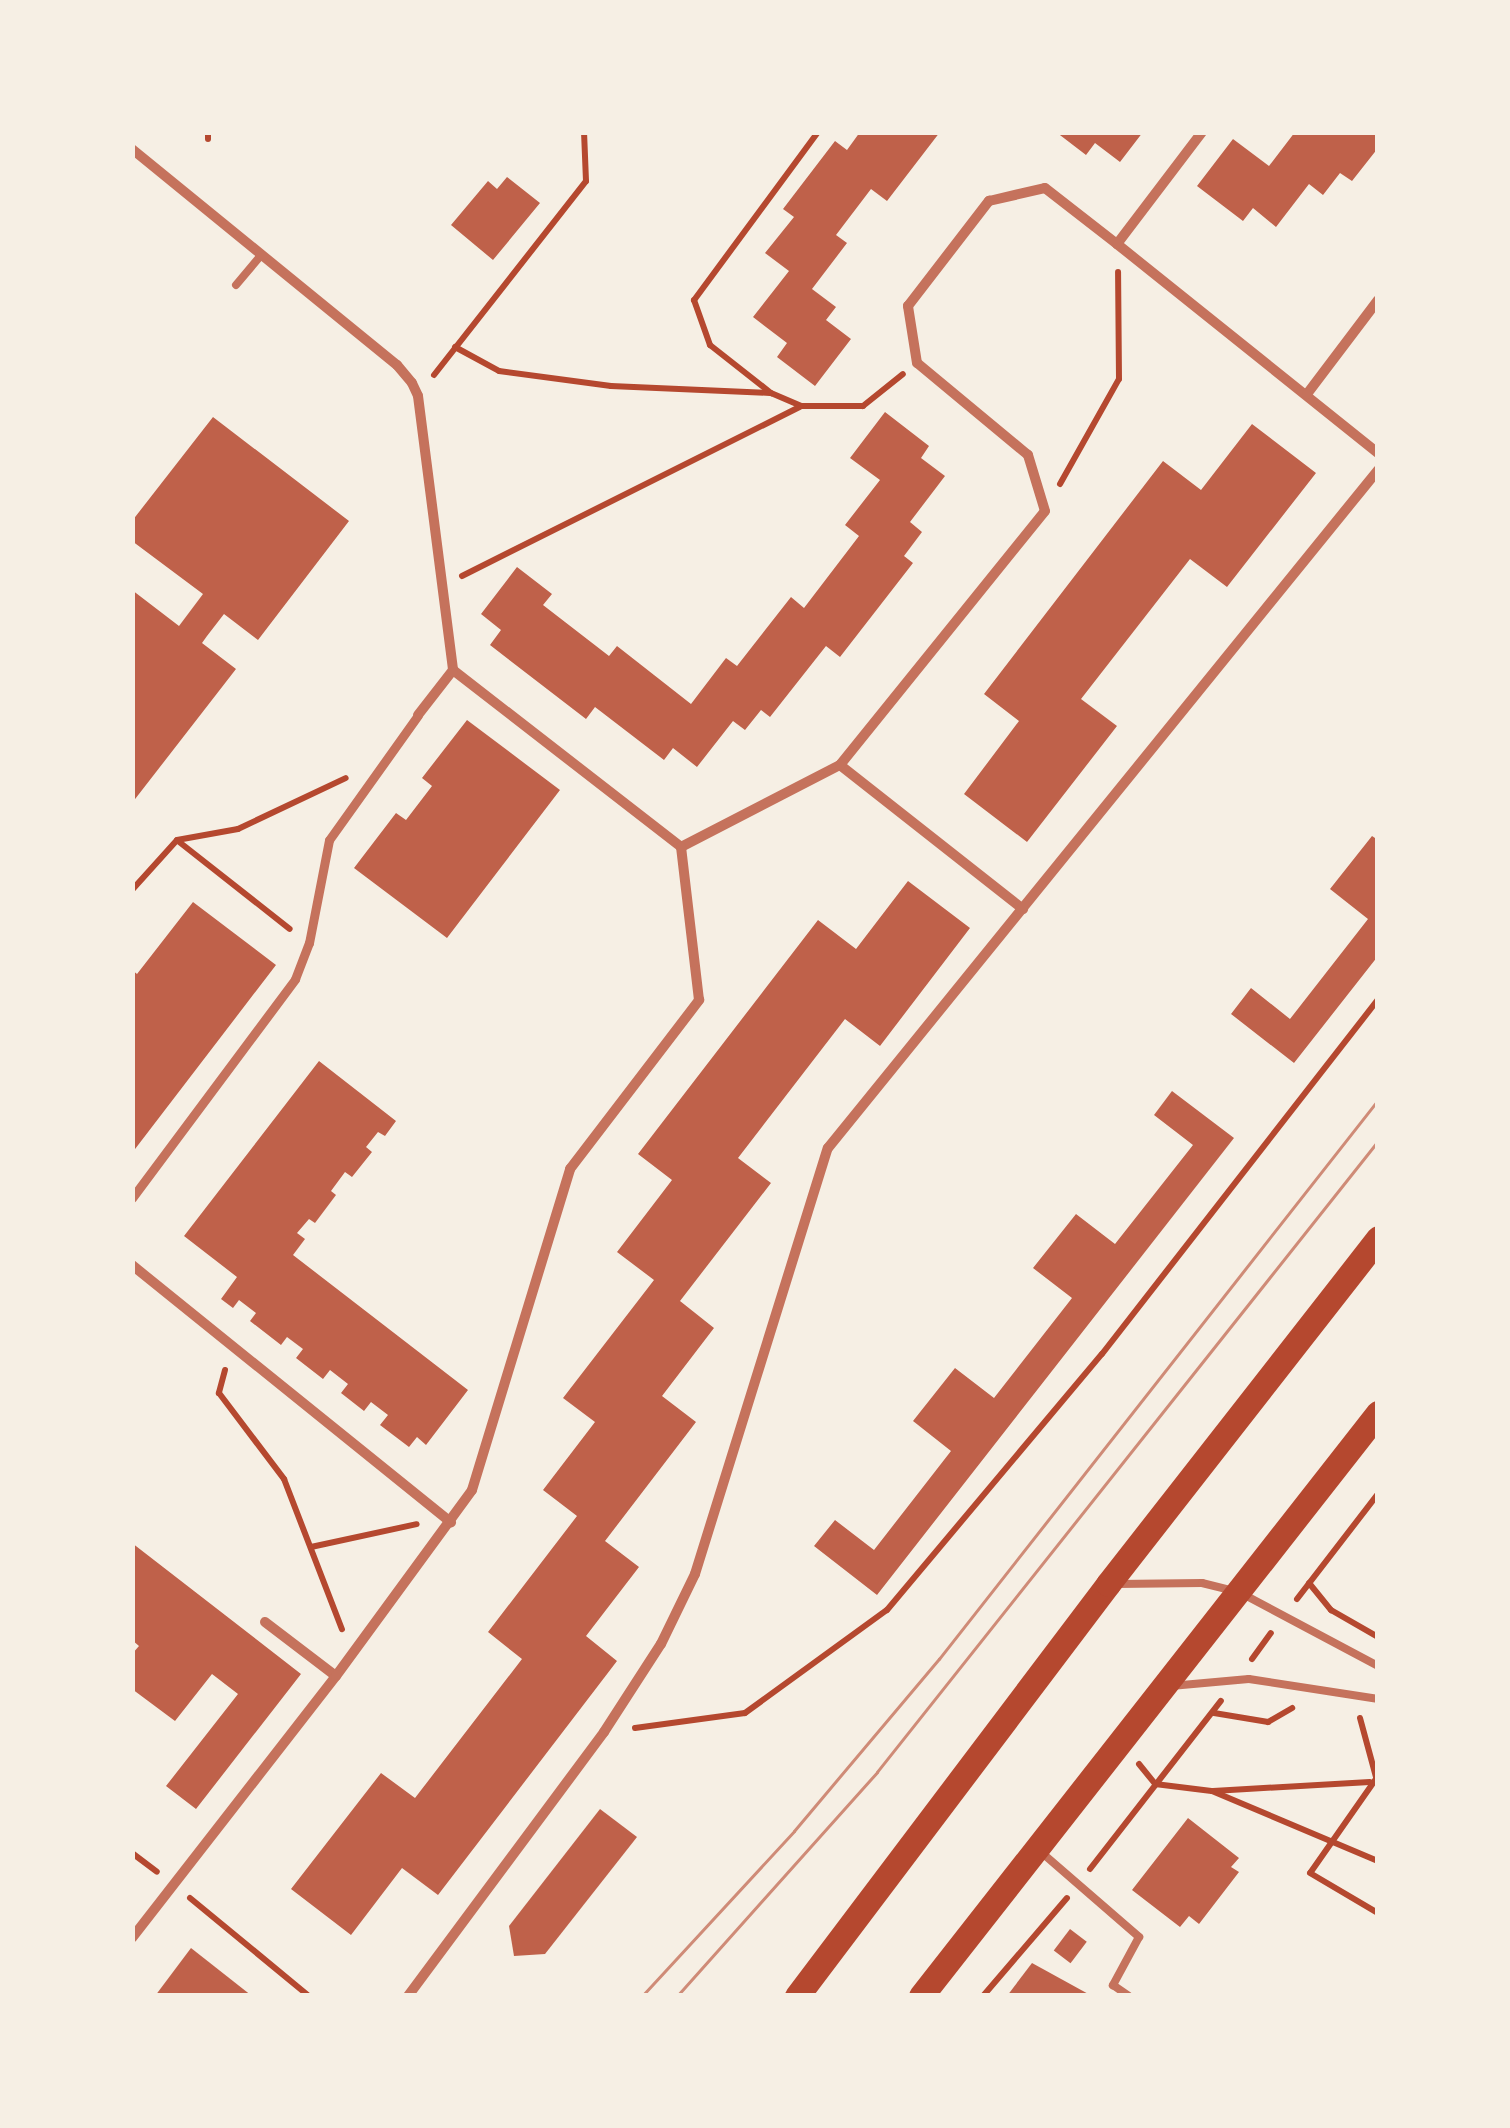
<!DOCTYPE html>
<html>
<head>
<meta charset="utf-8">
<style>
	body { margin:0 }
	#map { position:relative; width:1510px; height:2128px; overflow:hidden; background:#f6efe4; font-family:"PT Serif",serif }
	div>[style] { position:absolute }
	.building>* { inset:0; background:#bf614a; transform-origin:0 0 }
	.path>* { height:6px; margin:-3px; padding:0 3px; transform-origin:3px; border-radius:3px; background:#b5482f }
	.service>* { height:8px; margin:-4px; padding:0 4px; transform-origin:4px; border-radius:4px; background:#c5725c }
	.pedestrian>* { height:9px; margin:-4.5px; padding:0 4.5px; transform-origin:4.5px; border-radius:4.5px; background:#c5725c }
	.minor>* { height:10px; margin:-5px; padding:0 5px; transform-origin:5px; border-radius:5px; background:#c5725c }
	.primary>* { height:25px; margin:-12.5px; padding:0 12.5px; transform-origin:12.5px; border-radius:12.5px; background:#b5482f }
	.tram>* { height:2.5px; margin:-1.25px; padding:0 1.25px; transform-origin:1.25px; border-radius:1.25px; background:#cf8b77 }
	span { translate:-50% -50%; white-space:nowrap; text-align:center; line-height:1.15; -webkit-text-stroke:8px #f6efe4; paint-order:stroke }
	.frame { position:absolute; inset:0; border:135px solid #f6efe4; pointer-events:none }
</style>
</head>
<body>
<div id="map">
	<div class="building">
		<i style="clip-path:polygon(860px 132px,940px 132px,887px 201px,871px 189px,836px 235px,847px 243px,812px 289px,836px 307px,826px 320px,851px 339px,815px 386px,777px 357px,787px 343px,753px 317px,789px 271px,765px 253px,794px 217px,783px 209px,835px 141px,847px 150px)"></i>
		<i style="clip-path:polygon(1056px 132px,1143px 132px,1120px 162px,1095px 143px,1086px 155px)"></i>
		<i style="clip-path:polygon(1295px 132px,1378px 132px,1378px 148px,1352px 181px,1340px 173px,1323px 195px,1309px 184px,1276px 227px,1253px 208px,1243px 221px,1197px 186px,1233px 139px,1269px 166px)"></i>
		<i style="clip-path:polygon(507px 177px,540px 203px,493px 260px,451px 225px,488px 181px,497px 189px)"></i>
		<i style="clip-path:polygon(885px 412px,929px 446px,921px 458px,945px 476px,910px 522px,922px 532px,904px 556px,913px 563px,840px 657px,826px 646px,770px 717px,761px 710px,745px 730px,733px 721px,697px 767px,673px 748px,664px 760px,595px 707px,586px 719px,490px 645px,501px 630px,481px 614px,517px 567px,552px 594px,543px 605px,609px 656px,617px 646px,691px 704px,726px 658px,737px 666px,791px 597px,804px 608px,859px 536px,845px 525px,880px 480px,850px 458px)"></i>
		<i style="clip-path:polygon(213px 417px,349px 521px,258px 640px,224px 614px,207px 636px,202px 643px,236px 669px,132px 803px,132px 590px,179px 626px,203px 594px,132px 541px,132px 521px)"></i>
		<i style="clip-path:polygon(1252px 424px,1316px 473px,1227px 587px,1190px 559px,1081px 699px,1117px 726px,1027px 842px,964px 794px,1019px 721px,984px 694px,1163px 461px,1201px 490px)"></i>
		<i style="clip-path:polygon(467px 720px,560px 790px,447px 938px,354px 868px,396px 813px,406px 820px,432px 786px,422px 778px)"></i>
		<i style="clip-path:polygon(1372px 836px,1378px 840px,1378px 956px,1294px 1063px,1231px 1014px,1251px 988px,1290px 1019px,1368px 919px,1330px 889px)"></i>
		<i style="clip-path:polygon(908px 881px,970px 928px,880px 1046px,845px 1019px,738px 1158px,771px 1183px,680px 1301px,714px 1328px,662px 1396px,696px 1422px,605px 1541px,639px 1567px,586px 1636px,617px 1661px,438px 1895px,402px 1868px,351px 1935px,291px 1889px,381px 1773px,415px 1798px,522px 1659px,488px 1632px,577px 1516px,543px 1490px,595px 1422px,563px 1398px,654px 1280px,617px 1252px,672px 1180px,638px 1154px,818px 920px,856px 949px)"></i>
		<i style="clip-path:polygon(193px 902px,276px 965px,132px 1153px,132px 970px,137px 974px)"></i>
		<i style="clip-path:polygon(319px 1061px,396px 1121px,385px 1136px,378px 1132px,366px 1147px,372px 1152px,352px 1177px,345px 1172px,331px 1191px,336px 1195px,315px 1223px,309px 1219px,297px 1233px,305px 1239px,293px 1255px,468px 1390px,426px 1445px,417px 1437px,409px 1447px,380px 1425px,388px 1415px,371px 1402px,364px 1411px,341px 1393px,348px 1384px,330px 1370px,323px 1379px,296px 1358px,303px 1349px,287px 1337px,281px 1345px,250px 1321px,256px 1313px,239px 1300px,233px 1308px,221px 1299px,237px 1277px,184px 1236px)"></i>
		<i style="clip-path:polygon(1172px 1091px,1234px 1138px,877px 1595px,814px 1546px,835px 1520px,874px 1550px,951px 1451px,913px 1421px,955px 1368px,994px 1398px,1072px 1298px,1033px 1268px,1076px 1214px,1115px 1244px,1193px 1145px,1154px 1115px)"></i>
		<i style="clip-path:polygon(132px 1543px,301px 1674px,196px 1809px,166px 1786px,238px 1694px,212px 1674px,175px 1721px,132px 1689px,132px 1654px,139px 1646px,132px 1640px)"></i>
		<i style="clip-path:polygon(600px 1809px,637px 1837px,545px 1954px,514px 1956px,509px 1926px)"></i>
		<i style="clip-path:polygon(1188px 1818px,1239px 1858px,1231px 1867px,1239px 1872px,1199px 1924px,1189px 1916px,1180px 1927px,1132px 1890px)"></i>
		<i style="left:1070px;top:1929px;width:21px;height:27px;rotate:37deg"></i>
		<i style="clip-path:polygon(191px 1948px,252px 1996px,155px 1996px)"></i>
		<i style="clip-path:polygon(1032px 1963px,1092px 1996px,1007px 1996px)"></i>
	</div>
	<div class="path">
		<i style="left:208px;top:132px;width:7px;rotate:90deg"></i>
		<i style="left:818px;top:132px;width:209px;rotate:126.4deg"></i>
		<i style="left:694px;top:300px;width:48px;rotate:70.4deg"></i>
		<i style="left:710px;top:345px;width:78px;rotate:38.2deg"></i>
		<i style="left:771px;top:393px;width:33px;rotate:23deg"></i>
		<i style="left:801px;top:406px;width:62px"></i>
		<i style="left:863px;top:406px;width:51px;rotate:-38.7deg"></i>
		<i style="left:455px;top:347px;width:50px;rotate:28.6deg"></i>
		<i style="left:499px;top:371px;width:113px;rotate:7.6deg"></i>
		<i style="left:611px;top:386px;width:159px;rotate:2.5deg"></i>
		<i style="left:434px;top:375px;width:246px;rotate:-51.9deg"></i>
		<i style="left:586px;top:181px;width:49px;rotate:-92.3deg"></i>
		<i style="left:1060px;top:484px;width:120px;rotate:-60.7deg"></i>
		<i style="left:1119px;top:379px;width:107px;rotate:-90.5deg"></i>
		<i style="left:462px;top:576px;width:378px;rotate:-26.6deg"></i>
		<i style="left:178px;top:841px;width:142px;rotate:38.2deg"></i>
		<i style="left:132px;top:890px;width:67px;rotate:-48deg"></i>
		<i style="left:177px;top:840px;width:62px;rotate:-10.2deg"></i>
		<i style="left:238px;top:829px;width:119px;rotate:-25.3deg"></i>
		<i style="left:225px;top:1370px;width:24px;rotate:105deg"></i>
		<i style="left:219px;top:1393px;width:108px;rotate:52.9deg"></i>
		<i style="left:284px;top:1479px;width:161px;rotate:68.9deg"></i>
		<i style="left:311px;top:1547px;width:108px;rotate:-12.2deg"></i>
		<i style="left:1309px;top:1583px;width:35px;rotate:51deg"></i>
		<i style="left:1331px;top:1610px;width:54px;rotate:29.9deg"></i>
		<i style="left:1297px;top:1599px;width:133px;rotate:-52.4deg"></i>
		<i style="left:1252px;top:1659px;width:32px;rotate:-54deg"></i>
		<i style="left:1214px;top:1713px;width:55px;rotate:9.5deg"></i>
		<i style="left:1268px;top:1722px;width:28px;rotate:-30deg"></i>
		<i style="left:1360px;top:1718px;width:61px;rotate:74.8deg"></i>
		<i style="left:635px;top:1728px;width:111px;rotate:-7.8deg"></i>
		<i style="left:745px;top:1713px;width:175px;rotate:-36deg"></i>
		<i style="left:887px;top:1610px;width:334px;rotate:-50deg"></i>
		<i style="left:1102px;top:1354px;width:450px;rotate:-52.1deg"></i>
		<i style="left:1139px;top:1764px;width:26px;rotate:51deg"></i>
		<i style="left:1155px;top:1784px;width:57px;rotate:7deg"></i>
		<i style="left:1212px;top:1791px;width:180px;rotate:22.9deg"></i>
		<i style="left:1378px;top:1776px;width:118px;rotate:125deg"></i>
		<i style="left:1310px;top:1873px;width:79px;rotate:30.5deg"></i>
		<i style="left:1213px;top:1791px;width:157px;rotate:-3.3deg"></i>
		<i style="left:132px;top:1853px;width:31px;rotate:37deg"></i>
		<i style="left:1090px;top:1869px;width:213px;rotate:-52.1deg"></i>
		<i style="left:190px;top:1898px;width:154px;rotate:39.5deg"></i>
		<i style="left:983px;top:1996px;width:129px;rotate:-49.4deg"></i>
	</div>
	<div class="service">
		<i style="left:236px;top:285px;width:40px;rotate:-50deg"></i>
		<i style="left:1117px;top:1584px;width:85px;rotate:-0.7deg"></i>
		<i style="left:1202px;top:1583px;width:38px;rotate:14deg"></i>
		<i style="left:1239px;top:1592px;width:157px;rotate:28deg"></i>
		<i style="left:1171px;top:1686px;width:78px;rotate:-5.1deg"></i>
		<i style="left:1249px;top:1679px;width:131px;rotate:8.8deg"></i>
		<i style="left:1041px;top:1852px;width:130px;rotate:40.9deg"></i>
		<i style="left:1139px;top:1937px;width:55px;rotate:118.4deg"></i>
		<i style="left:1113px;top:1985px;width:19px;rotate:35deg"></i>
	</div>
	<div class="pedestrian">
		<i style="left:132px;top:1198px;width:273px;rotate:-53.3deg"></i>
		<i style="left:295px;top:979px;width:39px;rotate:-69deg"></i>
		<i style="left:309px;top:943px;width:105px;rotate:-79deg"></i>
		<i style="left:329px;top:840px;width:153px;rotate:-54.5deg"></i>
	</div>
	<div class="minor">
		<i style="left:132px;top:149px;width:342px;rotate:39.2deg"></i>
		<i style="left:397px;top:365px;width:23px;rotate:50deg"></i>
		<i style="left:412px;top:383px;width:14px;rotate:65deg"></i>
		<i style="left:418px;top:396px;width:276px;rotate:82.7deg"></i>
		<i style="left:453px;top:670px;width:289px;rotate:37.8deg"></i>
		<i style="left:1117px;top:244px;width:334px;rotate:38.7deg"></i>
		<i style="left:1307px;top:394px;width:118px;rotate:-52.9deg"></i>
		<i style="left:418px;top:715px;width:57px;rotate:-52.1deg"></i>
		<i style="left:840px;top:765px;width:233px;rotate:38.2deg"></i>
		<i style="left:681px;top:847px;width:179px;rotate:-27.3deg"></i>
		<i style="left:840px;top:765px;width:326px;rotate:-51.1deg"></i>
		<i style="left:1045px;top:511px;width:59px;rotate:-106.9deg"></i>
		<i style="left:1028px;top:455px;width:144px;rotate:-140.3deg"></i>
		<i style="left:917px;top:363px;width:58px;rotate:-99deg"></i>
		<i style="left:908px;top:306px;width:133px;rotate:-52.4deg"></i>
		<i style="left:989px;top:201px;width:57px;rotate:-13.1deg"></i>
		<i style="left:1045px;top:188px;width:91px;rotate:37.9deg"></i>
		<i style="left:1117px;top:244px;width:141px;rotate:-52.8deg"></i>
		<i style="left:132px;top:1265px;width:410px;rotate:38.9deg"></i>
		<i style="left:265px;top:1622px;width:89px;rotate:37.3deg"></i>
		<i style="left:132px;top:1938px;width:332px;rotate:-52.1deg"></i>
		<i style="left:336px;top:1676px;width:230px;rotate:-53.8deg"></i>
		<i style="left:472px;top:1490px;width:336px;rotate:-73deg"></i>
		<i style="left:570px;top:1169px;width:213px;rotate:-52.6deg"></i>
		<i style="left:699px;top:1000px;width:154px;rotate:-96.7deg"></i>
		<i style="left:408px;top:1996px;width:329px;rotate:-53.4deg"></i>
		<i style="left:604px;top:1732px;width:105px;rotate:-57.1deg"></i>
		<i style="left:661px;top:1644px;width:78px;rotate:-64.1deg"></i>
		<i style="left:695px;top:1574px;width:446px;rotate:-72.7deg"></i>
		<i style="left:828px;top:1148px;width:873px;rotate:-50.95deg"></i>
	</div>
	<div class="primary">
		<i style="left:797px;top:1996px;width:516px;rotate:-52.95deg"></i>
		<i style="left:1108px;top:1584px;width:439px;rotate:-52deg"></i>
		<i style="left:921px;top:1996px;width:741px;rotate:-51.91deg"></i>
	</div>
	<div class="tram">
		<i style="left:642px;top:1996px;width:224px;rotate:-47.3deg"></i>
		<i style="left:794px;top:1831px;width:225px;rotate:-49.9deg"></i>
		<i style="left:939px;top:1659px;width:711px;rotate:-51.86deg"></i>
		<i style="left:677px;top:1996px;width:300px;rotate:-48.2deg"></i>
		<i style="left:877px;top:1772px;width:806px;rotate:-51.55deg"></i>
	</div>
	<div class="frame"></div>
</div>
</body>
</html>
